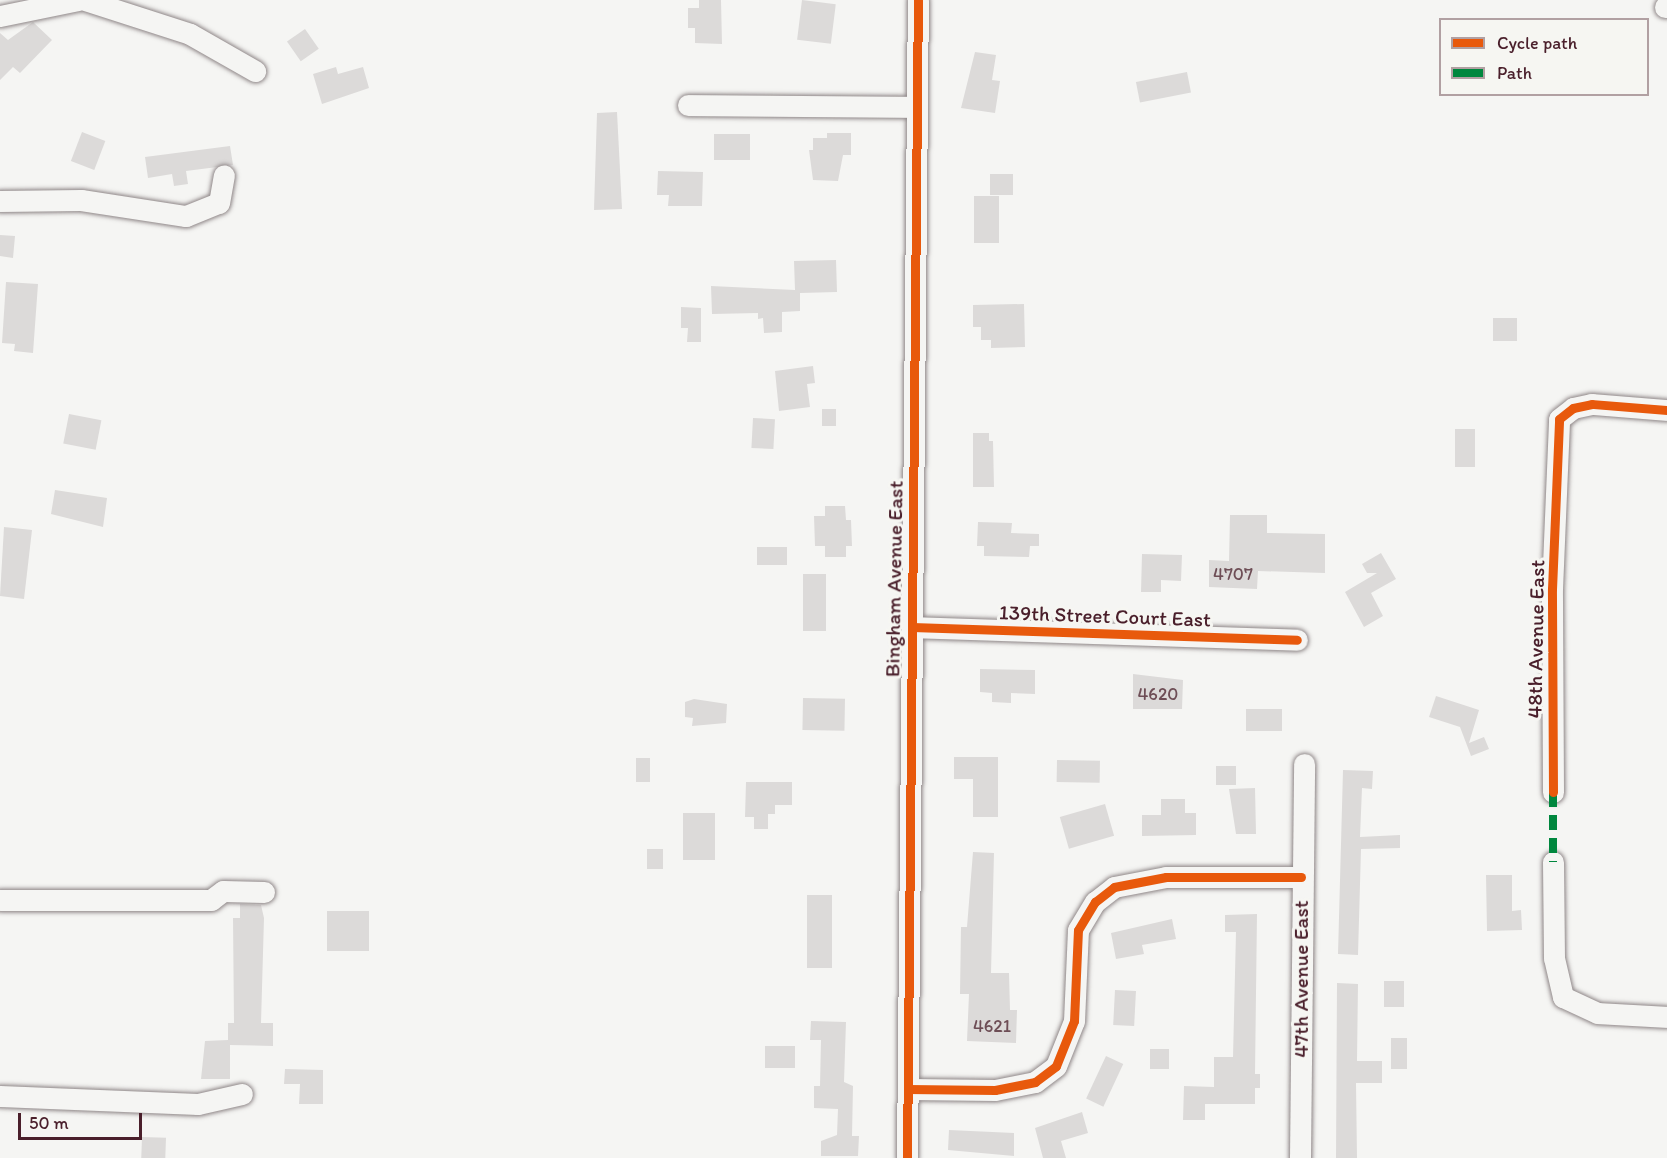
<!DOCTYPE html>
<html>
<head>
<meta charset="utf-8">
<style>
	body { margin:0 }
	#map { position:relative; width:1667px; height:1158px; overflow:hidden; background:#f5f5f3; font-family:Itim,sans-serif }
	div>[style] { position:absolute }
	.building>* { inset:0; background:#dcdad9; transform-origin:0 0 }
	.roads { filter:drop-shadow(0 0 2px #8f8788) drop-shadow(0 0 2px #8f8788) }
	.minor>* { height:21px; margin:-10.5px; padding:0 10.5px; transform-origin:10.5px; border-radius:10.5px; background:#f5f5f3 }
	.quiet>* { height:8px; margin-top:-4px; transform-origin:0; background:repeating-linear-gradient(90deg,#00873e 0 15px,transparent 0 23px) }
	.cycleway>* { height:9px; margin:-4.5px; padding:0 4.5px; transform-origin:4.5px; border-radius:4.5px; background:#e8590c }
	span { translate:-50% -50%; white-space:nowrap; text-align:center; line-height:1.15; -webkit-text-stroke:6px #f6f6f2; paint-order:stroke }
	.number-label { font-size:18px; color:#6e4e56 }
	.number-label span { -webkit-text-stroke-width:0 }
	.street-label { font-size:21px; color:#4a1f2b }
	.legend { position:absolute; left:1439px; top:18px; width:210px; height:78px; box-sizing:border-box; background:#f6f6f2; border:2px solid #b1a0a2; margin:0; padding:8px 10px; list-style:none; font-size:18px; color:#4a1f2b }
	.legend li { display:flex; align-items:center; gap:12px; height:30px }
	.legend b { width:30px; border:2px solid #b1a0a2 }
	.scale { position:absolute; left:18px; top:1113px; width:124px; height:27px; box-sizing:border-box; border:3px solid #4a1f2b; border-top:0; padding-left:8px; font-size:18px; line-height:21px; white-space:nowrap; color:#4a1f2b; -webkit-text-stroke:4px #f6f6f2; paint-order:stroke }
</style>
</head>
<body>
<div id="map">
	<div class="building">
		<i style="clip-path:polygon(699px 0,721px 0,722px 44px,695px 43px,695px 28px,688px 28px,688px 8px,699px 8px)"></i>
		<i style="left:802px;top:0;width:34px;height:40px;rotate:7deg"></i>
		<i style="clip-path:polygon(33px 22px,52px 40px,20px 73px,13px 67px,0 80px,0 33px,8px 40px)"></i>
		<i style="left:305px;top:29px;width:24px;height:22px;rotate:55deg"></i>
		<i style="clip-path:polygon(975px 52px,996px 55px,992px 80px,1000px 81px,995px 113px,961px 108px)"></i>
		<i style="clip-path:polygon(336px 67px,338px 74px,363px 67px,369px 88px,322px 104px,313px 74px)"></i>
		<i style="left:1187px;top:72px;width:21px;height:52px;rotate:79deg"></i>
		<i style="clip-path:polygon(617px 112px,622px 209px,594px 210px,597px 113px)"></i>
		<i style="left:82px;top:132px;width:25px;height:31px;rotate:21deg"></i>
		<i style="clip-path:polygon(827px 133px,851px 133px,851px 155px,843px 155px,838px 181px,813px 180px,809px 150px,813px 150px,813px 138px,827px 138px)"></i>
		<i style="left:714px;top:134px;width:36px;height:26px"></i>
		<i style="clip-path:polygon(230px 146px,233px 165px,186px 171px,188px 184px,174px 186px,172px 174px,148px 178px,145px 157px)"></i>
		<i style="clip-path:polygon(658px 171px,703px 172px,702px 206px,668px 206px,669px 195px,657px 195px)"></i>
		<i style="left:990px;top:174px;width:23px;height:21px"></i>
		<i style="left:974px;top:196px;width:25px;height:47px"></i>
		<i style="clip-path:polygon(0 235px,15px 236px,13px 258px,0 256px)"></i>
		<i style="clip-path:polygon(836px 260px,837px 292px,800px 293px,800px 311px,782px 312px,782px 332px,764px 333px,763px 318px,758px 319px,758px 313px,712px 314px,711px 286px,795px 290px,794px 261px)"></i>
		<i style="clip-path:polygon(6px 282px,38px 284px,33px 353px,14px 351px,15px 344px,2px 343px)"></i>
		<i style="clip-path:polygon(1024px 304px,1025px 347px,991px 348px,991px 340px,981px 340px,981px 327px,973px 327px,973px 305px)"></i>
		<i style="clip-path:polygon(681px 307px,701px 308px,701px 342px,687px 342px,688px 328px,681px 328px)"></i>
		<i style="left:1493px;top:318px;width:24px;height:23px"></i>
		<i style="clip-path:polygon(813px 366px,815px 383px,807px 384px,810px 407px,779px 411px,775px 371px)"></i>
		<i style="left:822px;top:409px;width:14px;height:17px"></i>
		<i style="left:69px;top:414px;width:33px;height:30px;rotate:11deg"></i>
		<i style="left:753px;top:418px;width:22px;height:30px;rotate:3deg"></i>
		<i style="left:1455px;top:429px;width:20px;height:38px"></i>
		<i style="clip-path:polygon(973px 433px,989px 433px,989px 441px,993px 441px,994px 487px,973px 487px)"></i>
		<i style="clip-path:polygon(55px 490px,107px 498px,103px 527px,51px 514px)"></i>
		<i style="clip-path:polygon(825px 506px,845px 506px,846px 520px,851px 520px,852px 546px,846px 546px,846px 557px,825px 557px,825px 546px,815px 546px,814px 516px,825px 516px)"></i>
		<i style="clip-path:polygon(1230px 515px,1267px 515px,1267px 533px,1325px 534px,1325px 573px,1258px 571px,1257px 589px,1209px 587px,1209px 560px,1229px 561px)"></i>
		<i style="clip-path:polygon(978px 522px,1012px 523px,1011px 533px,1039px 534px,1039px 546px,1030px 546px,1029px 557px,984px 556px,984px 546px,977px 546px)"></i>
		<i style="clip-path:polygon(4px 527px,32px 530px,24px 599px,0 596px)"></i>
		<i style="left:757px;top:547px;width:30px;height:18px"></i>
		<i style="clip-path:polygon(1381px 553px,1396px 579px,1371px 593px,1383px 616px,1364px 627px,1345px 592px,1377px 573px,1367px 573px,1362px 564px)"></i>
		<i style="clip-path:polygon(1142px 554px,1182px 555px,1181px 581px,1161px 580px,1161px 592px,1141px 592px)"></i>
		<i style="left:803px;top:574px;width:23px;height:57px"></i>
		<i style="clip-path:polygon(980px 669px,1035px 670px,1035px 694px,1011px 693px,1011px 703px,992px 702px,992px 693px,980px 692px)"></i>
		<i style="clip-path:polygon(1133px 674px,1183px 680px,1182px 709px,1133px 709px)"></i>
		<i style="clip-path:polygon(1436px 696px,1479px 710px,1469px 743px,1484px 737px,1489px 749px,1471px 756px,1460px 727px,1429px 717px)"></i>
		<i style="left:803px;top:698px;width:42px;height:32px;rotate:1deg"></i>
		<i style="clip-path:polygon(694px 699px,727px 704px,726px 723px,692px 726px,693px 718px,685px 717px,685px 702px)"></i>
		<i style="left:1246px;top:709px;width:36px;height:22px"></i>
		<i style="clip-path:polygon(954px 757px,998px 757px,998px 817px,973px 817px,973px 779px,954px 779px)"></i>
		<i style="left:636px;top:758px;width:14px;height:24px"></i>
		<i style="left:1057px;top:760px;width:43px;height:22px;rotate:1deg"></i>
		<i style="left:1216px;top:766px;width:20px;height:19px"></i>
		<i style="clip-path:polygon(1343px 770px,1373px 771px,1372px 789px,1362px 788px,1360px 837px,1400px 835px,1400px 848px,1361px 849px,1358px 955px,1338px 954px)"></i>
		<i style="clip-path:polygon(746px 782px,792px 782px,792px 805px,775px 805px,775px 814px,768px 814px,768px 829px,754px 829px,754px 817px,745px 817px)"></i>
		<i style="clip-path:polygon(1255px 788px,1256px 834px,1236px 834px,1229px 789px)"></i>
		<i style="clip-path:polygon(1161px 799px,1185px 799px,1185px 813px,1196px 813px,1196px 835px,1142px 836px,1142px 815px,1161px 815px)"></i>
		<i style="left:1105px;top:804px;width:33px;height:47px;rotate:74deg"></i>
		<i style="left:683px;top:813px;width:32px;height:47px"></i>
		<i style="left:647px;top:849px;width:16px;height:20px"></i>
		<i style="clip-path:polygon(973px 852px,994px 853px,991px 973px,1009px 973px,1010px 1010px,1017px 1010px,1016px 1043px,967px 1041px,969px 994px,960px 994px,961px 927px,967px 927px)"></i>
		<i style="clip-path:polygon(1486px 875px,1512px 875px,1512px 911px,1521px 910px,1522px 930px,1487px 931px)"></i>
		<i style="left:807px;top:895px;width:25px;height:73px"></i>
		<i style="clip-path:polygon(240px 904px,261px 905px,264px 918px,261px 1023px,273px 1023px,273px 1046px,230px 1045px,230px 1079px,201px 1079px,205px 1041px,228px 1040px,228px 1023px,234px 1023px,233px 918px,240px 918px)"></i>
		<i style="left:327px;top:911px;width:42px;height:40px"></i>
		<i style="clip-path:polygon(1257px 914px,1255px 1074px,1260px 1074px,1260px 1088px,1255px 1088px,1255px 1104px,1205px 1104px,1205px 1120px,1183px 1120px,1184px 1086px,1214px 1087px,1214px 1057px,1233px 1057px,1236px 932px,1225px 932px,1225px 915px)"></i>
		<i style="clip-path:polygon(1172px 919px,1176px 939px,1142px 945px,1144px 954px,1116px 959px,1111px 933px)"></i>
		<i style="left:1384px;top:981px;width:20px;height:26px"></i>
		<i style="clip-path:polygon(1337px 983px,1358px 984px,1357px 1061px,1382px 1061px,1382px 1083px,1356px 1083px,1357px 1158px,1336px 1158px)"></i>
		<i style="left:1115px;top:990px;width:21px;height:35px;rotate:3deg"></i>
		<i style="clip-path:polygon(811px 1021px,846px 1022px,844px 1082px,853px 1086px,852px 1136px,859px 1136px,858px 1156px,821px 1156px,821px 1141px,837px 1135px,838px 1109px,814px 1108px,814px 1086px,820px 1086px,821px 1040px,810px 1040px)"></i>
		<i style="left:1391px;top:1038px;width:16px;height:31px"></i>
		<i style="left:765px;top:1046px;width:30px;height:22px"></i>
		<i style="left:1150px;top:1049px;width:19px;height:20px"></i>
		<i style="left:1106px;top:1056px;width:19px;height:47px;rotate:25deg"></i>
		<i style="clip-path:polygon(285px 1069px,323px 1070px,323px 1104px,299px 1104px,300px 1084px,284px 1084px)"></i>
		<i style="clip-path:polygon(1082px 1112px,1088px 1133px,1061px 1141px,1066px 1158px,1043px 1158px,1035px 1128px)"></i>
		<i style="clip-path:polygon(949px 1130px,1014px 1133px,1014px 1156px,948px 1150px)"></i>
		<i style="left:142px;top:1137px;width:24px;height:21px;rotate:2deg"></i>
	</div>
	<div class="roads">
		<div class="minor">
			<i style="left:85px;top:0;width:110px;rotate:17.9deg"></i>
			<i style="left:190px;top:34px;width:75px;rotate:29.6deg"></i>
			<i style="left:1665px;top:7px;width:2px"></i>
			<i style="left:0;top:16px;width:80px;rotate:-11.6deg"></i>
			<i style="left:688px;top:105px;width:229px;rotate:0.5deg"></i>
			<i style="left:0;top:201px;width:81px;rotate:-0.7deg"></i>
			<i style="left:81px;top:200px;width:106px;rotate:8.7deg"></i>
			<i style="left:186px;top:216px;width:35px;rotate:-22deg"></i>
			<i style="left:219px;top:203px;width:28px;rotate:-80deg"></i>
			<i style="left:912px;top:627px;width:385px;rotate:1.9deg"></i>
			<i style="left:1553px;top:792px;width:203px;rotate:-90.3deg"></i>
			<i style="left:1552px;top:589px;width:170px;rotate:-87.6deg"></i>
			<i style="left:1559px;top:419px;width:18px;rotate:-38deg"></i>
			<i style="left:1573px;top:408px;width:19px;rotate:-12deg"></i>
			<i style="left:1592px;top:404px;width:75px;rotate:4.6deg"></i>
			<i style="left:1553px;top:862px;width:96px;rotate:89.4deg"></i>
			<i style="left:1554px;top:958px;width:40px;rotate:77deg"></i>
			<i style="left:1563px;top:997px;width:38px;rotate:25deg"></i>
			<i style="left:1598px;top:1013px;width:69px;rotate:3.3deg"></i>
			<i style="left:0;top:900px;width:211px"></i>
			<i style="left:211px;top:900px;width:15px;rotate:-37deg"></i>
			<i style="left:223px;top:891px;width:41px;rotate:1.4deg"></i>
			<i style="left:908px;top:1089px;width:87px;rotate:0.7deg"></i>
			<i style="left:995px;top:1090px;width:41px;rotate:-11.3deg"></i>
			<i style="left:1035px;top:1082px;width:26px;rotate:-37deg"></i>
			<i style="left:1056px;top:1066px;width:48px;rotate:-68.2deg"></i>
			<i style="left:1074px;top:1021px;width:91px;rotate:-87.5deg"></i>
			<i style="left:1078px;top:930px;width:33px;rotate:-59deg"></i>
			<i style="left:1095px;top:902px;width:24px;rotate:-38deg"></i>
			<i style="left:1114px;top:887px;width:53px;rotate:-10.9deg"></i>
			<i style="left:1166px;top:877px;width:135px"></i>
			<i style="left:0;top:1096px;width:198px;rotate:2.3deg"></i>
			<i style="left:198px;top:1104px;width:45px;rotate:-12.8deg"></i>
			<i style="left:907px;top:1158px;width:1158px;rotate:-89.46deg"></i>
			<i style="left:1300px;top:1158px;width:394px;rotate:-89.4deg"></i>
		</div>
	</div>
	<div class="quiet">
		<i style="left:1553px;top:792px;width:70px;rotate:90deg"></i>
	</div>
	<div class="cycleway">
		<i style="left:912px;top:627px;width:385px;rotate:1.9deg"></i>
		<i style="left:1553px;top:792px;width:203px;rotate:-90.3deg"></i>
		<i style="left:1552px;top:589px;width:170px;rotate:-87.6deg"></i>
		<i style="left:1559px;top:419px;width:18px;rotate:-38deg"></i>
		<i style="left:1573px;top:408px;width:19px;rotate:-12deg"></i>
		<i style="left:1592px;top:404px;width:75px;rotate:4.6deg"></i>
		<i style="left:908px;top:1089px;width:87px;rotate:0.7deg"></i>
		<i style="left:995px;top:1090px;width:41px;rotate:-11.3deg"></i>
		<i style="left:1035px;top:1082px;width:26px;rotate:-37deg"></i>
		<i style="left:1056px;top:1066px;width:48px;rotate:-68.2deg"></i>
		<i style="left:1074px;top:1021px;width:91px;rotate:-87.5deg"></i>
		<i style="left:1078px;top:930px;width:33px;rotate:-59deg"></i>
		<i style="left:1095px;top:902px;width:24px;rotate:-38deg"></i>
		<i style="left:1114px;top:887px;width:53px;rotate:-10.9deg"></i>
		<i style="left:1166px;top:877px;width:135px"></i>
		<i style="left:907px;top:1158px;width:1158px;rotate:-89.46deg"></i>
	</div>
	<div class="number-label">
		<span style="left:1233px;top:574px">4707</span>
		<span style="left:1158px;top:694px">4620</span>
		<span style="left:992px;top:1026px">4621</span>
	</div>
	<div class="street-label">
		<span style="left:894px;top:579px;rotate:-89deg">Bingham Avenue East</span>
		<span style="left:1105px;top:616px;rotate:2deg">139th Street Court East</span>
		<span style="left:1536px;top:639px;rotate:-89deg">48th Avenue East</span>
		<span style="left:1301px;top:979px;rotate:-90deg">47th Avenue East</span>
	</div>
	<ul class="legend">
	<li><b style="height:8px;background:#e8590c"></b>Cycle path</li>
	<li><b style="height:8px;background:#00873e"></b>Path</li>
	</ul>
	<div class="scale">50 m</div>
</div>
</body>
</html>
